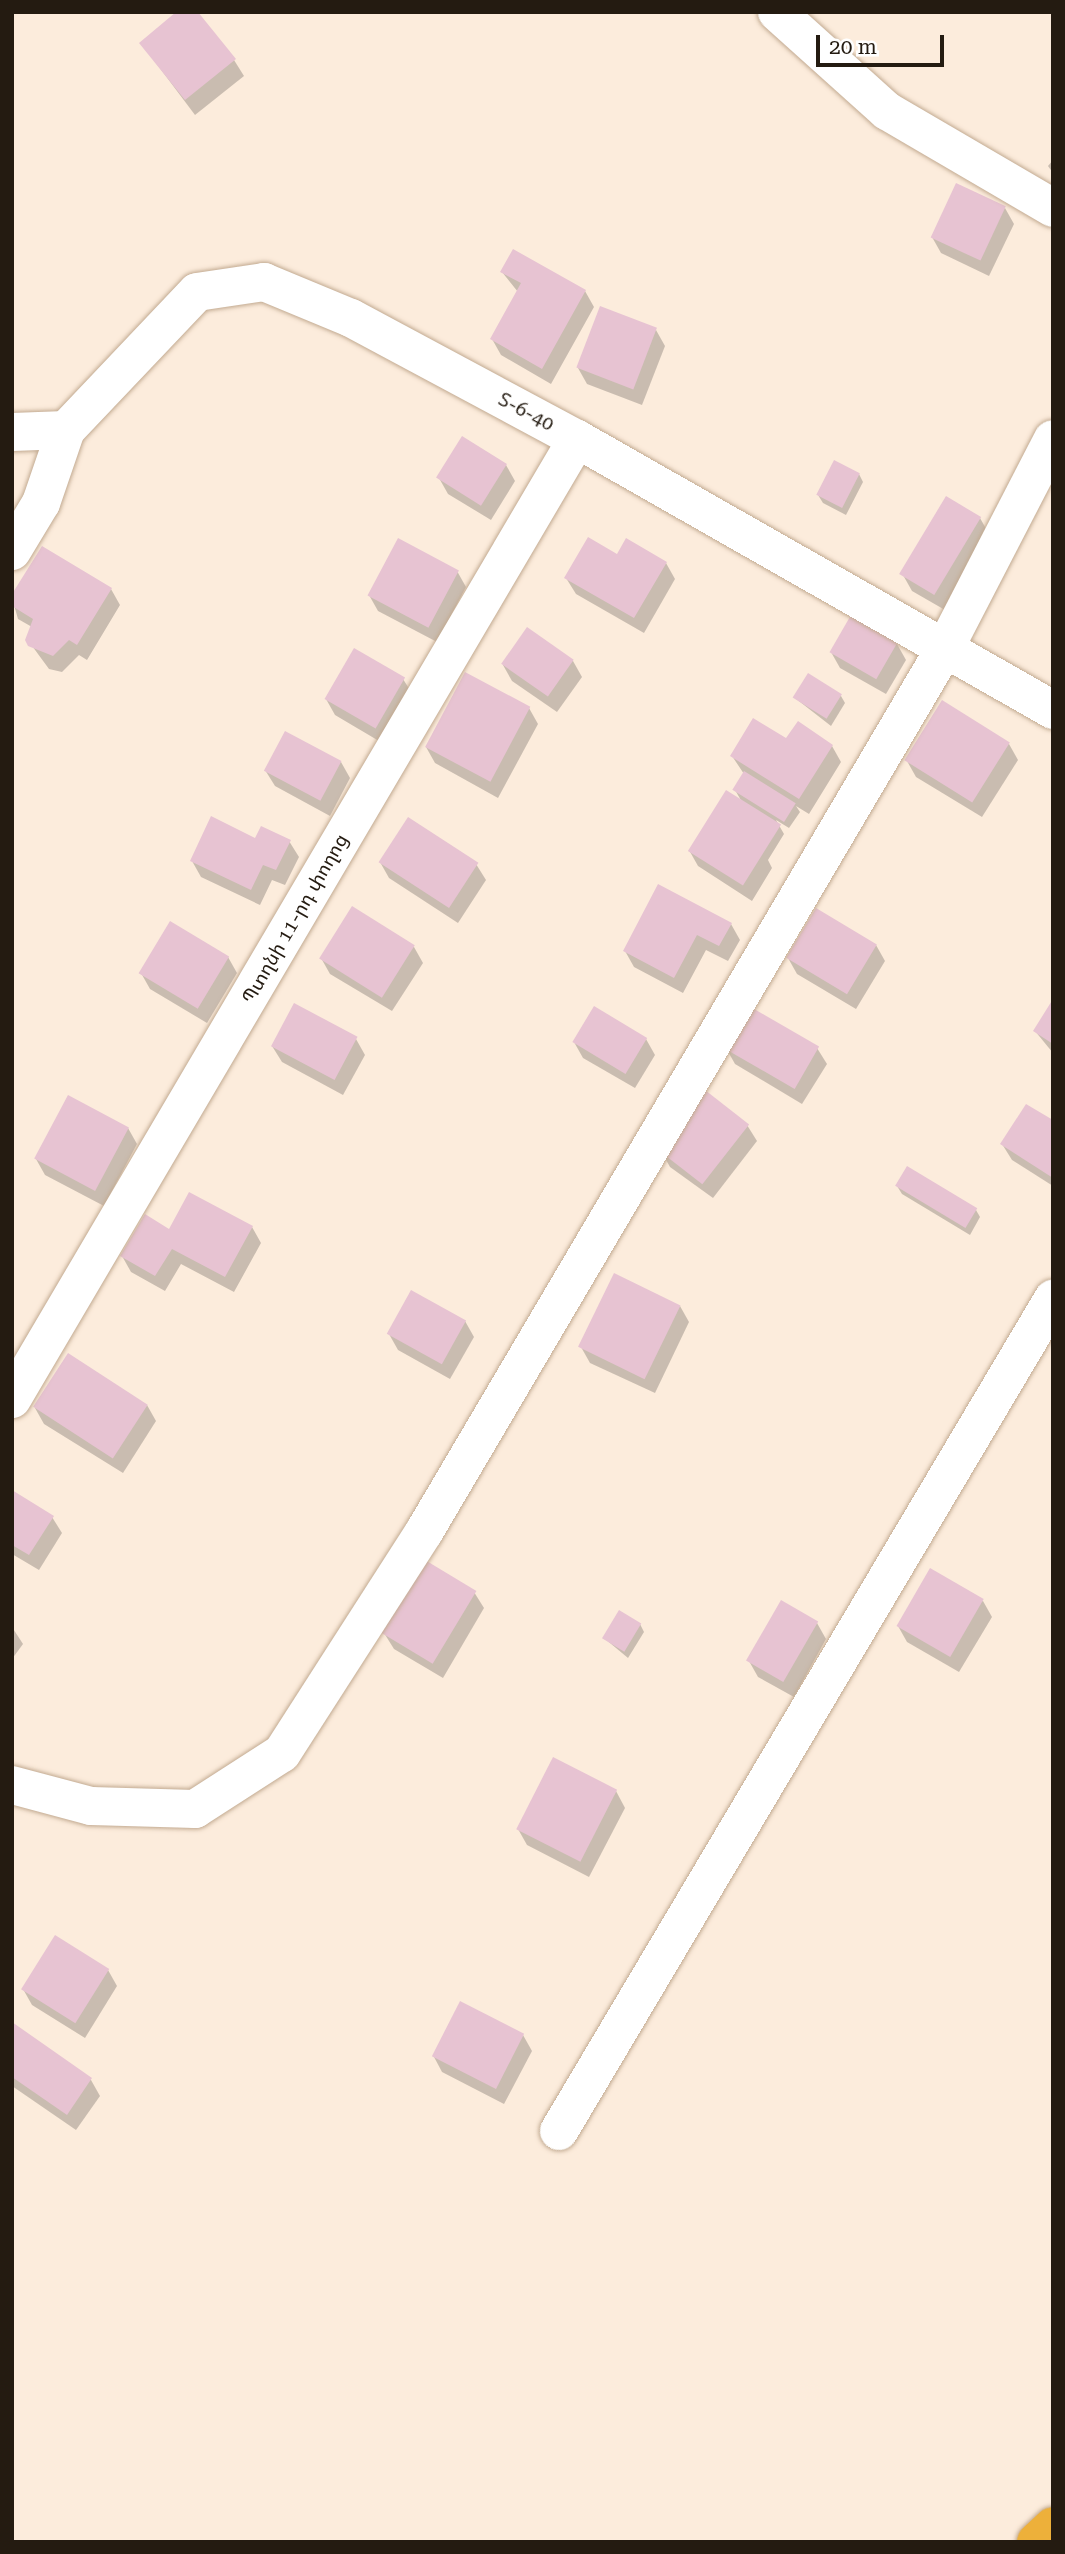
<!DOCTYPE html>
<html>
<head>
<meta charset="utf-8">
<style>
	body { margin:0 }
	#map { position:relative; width:1065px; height:2554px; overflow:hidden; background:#fcecdc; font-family:"Roboto Serif","Noto Sans Armenian",serif }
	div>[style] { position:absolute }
	.shadow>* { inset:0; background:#0003 }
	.building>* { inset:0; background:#e7c3d2; transform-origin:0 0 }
	.roads { filter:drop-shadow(0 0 2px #c2aa91) drop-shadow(0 0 2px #c2aa91) }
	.minor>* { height:38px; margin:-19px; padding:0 19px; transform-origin:19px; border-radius:19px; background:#fff }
	.highway>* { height:38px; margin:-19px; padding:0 19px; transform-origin:19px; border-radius:19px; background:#edb03a }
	span { translate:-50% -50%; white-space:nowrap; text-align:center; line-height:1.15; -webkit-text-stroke:6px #fff; paint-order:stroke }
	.street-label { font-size:19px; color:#241b11 }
	.frame { position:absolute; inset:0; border:14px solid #241b11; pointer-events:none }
	.scale { position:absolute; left:816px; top:35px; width:128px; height:32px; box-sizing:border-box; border:4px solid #241b11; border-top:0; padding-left:9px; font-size:21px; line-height:24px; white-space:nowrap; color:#241b11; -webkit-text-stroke:5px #fff; paint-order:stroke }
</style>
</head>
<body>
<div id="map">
	<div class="shadow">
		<i style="clip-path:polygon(141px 43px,234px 60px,244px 76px,195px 115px)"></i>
		<i style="clip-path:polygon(1053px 160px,1053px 173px,1048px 166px)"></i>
		<i style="clip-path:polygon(1005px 208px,1014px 224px,989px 276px,941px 253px,932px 237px)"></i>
		<i style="clip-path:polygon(502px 272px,585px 291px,594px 307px,551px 384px,501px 355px,492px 339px,518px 292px)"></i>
		<i style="clip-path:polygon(656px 330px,665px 346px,642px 405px,587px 384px,578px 368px)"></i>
		<i style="clip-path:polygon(506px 465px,515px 481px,491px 520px,448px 494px,439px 478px)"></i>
		<i style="clip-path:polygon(859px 474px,863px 482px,846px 515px,823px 503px,818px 495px)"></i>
		<i style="clip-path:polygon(980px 518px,989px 534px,945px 610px,912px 591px,903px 575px)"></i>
		<i style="clip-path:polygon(618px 556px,666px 563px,675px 579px,644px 633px,576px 594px,566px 578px)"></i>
		<i style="clip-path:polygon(457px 571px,466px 587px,437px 642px,378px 611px,369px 595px)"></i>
		<i style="clip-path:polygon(111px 589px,120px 605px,87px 660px,79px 655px,62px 672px,49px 669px,27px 639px,32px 627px,18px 619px,12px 598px)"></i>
		<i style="clip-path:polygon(897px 644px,906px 660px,886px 694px,840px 668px,831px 652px)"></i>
		<i style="clip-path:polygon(573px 661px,582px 677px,557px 712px,512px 681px,503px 665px)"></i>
		<i style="clip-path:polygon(403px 679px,413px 695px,384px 744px,335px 715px,326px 699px)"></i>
		<i style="clip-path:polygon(841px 696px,845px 703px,831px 726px,795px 698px)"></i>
		<i style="clip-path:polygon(529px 708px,538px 724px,498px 798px,435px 763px,426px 747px)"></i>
		<i style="clip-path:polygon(787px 741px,832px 746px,841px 762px,809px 814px,796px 806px,800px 812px,789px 828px,776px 820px,784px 834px,768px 860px,772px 868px,752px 901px,698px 866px,689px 850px,742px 802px,735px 790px,744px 774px,732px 756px)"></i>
		<i style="clip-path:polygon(1009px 744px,1018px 760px,982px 817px,916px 777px,907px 761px)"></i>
		<i style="clip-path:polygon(341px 762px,350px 778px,330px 816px,275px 786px,265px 770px)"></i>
		<i style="clip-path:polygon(256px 840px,289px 841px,299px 857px,285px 885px,272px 880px,260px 905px,201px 877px,192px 861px)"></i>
		<i style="clip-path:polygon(380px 862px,476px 864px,486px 880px,458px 923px,389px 878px)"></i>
		<i style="clip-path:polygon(731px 924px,740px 940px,728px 961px,706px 950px,683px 993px,634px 967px,625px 951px)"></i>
		<i style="clip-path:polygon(876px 945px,885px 961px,856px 1009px,797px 974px,788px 958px)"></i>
		<i style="clip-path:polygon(414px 947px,423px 963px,392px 1011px,330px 974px,321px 958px)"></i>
		<i style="clip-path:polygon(228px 957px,237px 973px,207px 1023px,150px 989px,141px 973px)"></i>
		<i style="clip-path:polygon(1053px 1002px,1053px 1053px,1035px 1031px)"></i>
		<i style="clip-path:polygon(356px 1039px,365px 1055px,343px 1095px,282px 1062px,272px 1046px)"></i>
		<i style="clip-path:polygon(646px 1039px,655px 1055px,635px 1088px,583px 1058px,574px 1042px)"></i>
		<i style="clip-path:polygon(726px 1048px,817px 1048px,827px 1064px,802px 1104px,735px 1064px)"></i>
		<i style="clip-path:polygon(1053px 1122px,1053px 1186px,1012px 1160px,1002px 1144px)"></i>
		<i style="clip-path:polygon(747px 1125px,757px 1141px,713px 1198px,670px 1167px,661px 1151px)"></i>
		<i style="clip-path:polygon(128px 1128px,137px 1144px,104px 1206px,45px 1175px,36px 1159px)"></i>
		<i style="clip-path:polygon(897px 1186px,976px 1210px,980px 1217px,970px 1235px,902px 1194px)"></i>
		<i style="clip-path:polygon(252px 1227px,261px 1243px,234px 1292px,181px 1264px,165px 1291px,131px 1272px,122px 1256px,170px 1231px)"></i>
		<i style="clip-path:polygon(680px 1306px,689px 1322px,655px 1393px,590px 1363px,581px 1347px)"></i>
		<i style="clip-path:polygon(465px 1321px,474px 1337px,450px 1379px,398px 1350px,389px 1334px)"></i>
		<i style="clip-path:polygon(147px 1405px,156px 1421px,123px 1473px,44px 1424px,35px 1408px)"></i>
		<i style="clip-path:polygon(12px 1493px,52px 1517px,62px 1533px,39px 1570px,12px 1554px)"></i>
		<i style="clip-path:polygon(474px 1592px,484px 1608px,443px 1678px,394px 1649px,384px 1633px)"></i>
		<i style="clip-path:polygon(983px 1601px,992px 1617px,959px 1672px,907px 1642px,898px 1626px)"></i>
		<i style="clip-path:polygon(817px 1623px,826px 1639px,794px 1697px,758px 1677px,749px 1661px)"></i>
		<i style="clip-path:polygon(640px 1624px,644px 1632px,628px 1658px,604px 1638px)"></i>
		<i style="clip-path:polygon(12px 1627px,23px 1644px,12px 1659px)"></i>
		<i style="clip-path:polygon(616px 1791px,625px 1808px,589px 1877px,527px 1845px,518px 1829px)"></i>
		<i style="clip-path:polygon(108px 1970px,117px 1986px,85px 2038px,32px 2005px,23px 1989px)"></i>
		<i style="clip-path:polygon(12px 2024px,91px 2080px,100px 2096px,76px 2130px,12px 2086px)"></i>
		<i style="clip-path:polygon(523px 2035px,532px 2051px,504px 2104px,442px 2072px,433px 2055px)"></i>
	</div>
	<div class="building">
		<i style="clip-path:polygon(176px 12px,198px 12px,236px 59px,185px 100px,139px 43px)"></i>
		<i style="left:956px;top:183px;width:55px;height:60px;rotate:25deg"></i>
		<i style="clip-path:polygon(513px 249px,586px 290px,542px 369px,490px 339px,521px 283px,500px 272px)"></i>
		<i style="left:600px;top:306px;width:61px;height:66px;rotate:21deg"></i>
		<i style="left:462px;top:436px;width:53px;height:49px;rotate:32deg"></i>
		<i style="left:834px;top:460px;width:29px;height:39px;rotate:27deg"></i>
		<i style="left:946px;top:496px;width:41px;height:91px;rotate:31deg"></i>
		<i style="clip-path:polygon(588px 537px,617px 554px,626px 538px,667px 562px,634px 618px,564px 578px)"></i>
		<i style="left:398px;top:538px;width:69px;height:65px;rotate:28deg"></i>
		<i style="clip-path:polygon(42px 546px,112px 588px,77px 645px,69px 640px,53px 656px,28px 646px,25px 640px,33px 619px,12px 606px,12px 594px)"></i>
		<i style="left:851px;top:615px;width:54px;height:43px;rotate:30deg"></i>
		<i style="left:527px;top:627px;width:57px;height:45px;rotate:35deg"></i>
		<i style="left:354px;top:648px;width:59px;height:59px;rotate:30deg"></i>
		<i style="left:465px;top:672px;width:74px;height:85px;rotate:28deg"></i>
		<i style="left:808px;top:673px;width:40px;height:29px;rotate:32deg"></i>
		<i style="left:942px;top:700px;width:80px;height:71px;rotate:32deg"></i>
		<i style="clip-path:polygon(753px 718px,786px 738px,798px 721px,833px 745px,799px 799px,730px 756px)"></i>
		<i style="left:285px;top:731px;width:64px;height:45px;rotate:28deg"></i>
		<i style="left:744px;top:771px;width:61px;height:22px;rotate:32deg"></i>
		<i style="left:726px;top:790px;width:65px;height:72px;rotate:32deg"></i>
		<i style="clip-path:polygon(211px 816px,255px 838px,261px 826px,291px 840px,276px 870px,263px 865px,251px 890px,190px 861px)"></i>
		<i style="left:408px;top:817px;width:84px;height:54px;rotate:33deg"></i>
		<i style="clip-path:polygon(658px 884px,732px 923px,719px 946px,697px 935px,674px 978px,623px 951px)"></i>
		<i style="left:352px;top:906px;width:74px;height:62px;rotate:32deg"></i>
		<i style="left:816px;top:908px;width:71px;height:58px;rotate:31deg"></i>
		<i style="left:170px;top:921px;width:69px;height:61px;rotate:31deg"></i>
		<i style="clip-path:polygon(1053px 999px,1053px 1044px,1033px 1031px)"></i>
		<i style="left:294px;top:1003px;width:72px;height:49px;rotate:28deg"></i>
		<i style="left:594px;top:1006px;width:62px;height:42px;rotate:31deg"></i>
		<i style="left:749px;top:1006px;width:81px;height:49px;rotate:30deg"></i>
		<i style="left:705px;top:1090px;width:56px;height:76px;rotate:38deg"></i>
		<i style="left:68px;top:1095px;width:69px;height:72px;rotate:28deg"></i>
		<i style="clip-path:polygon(1026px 1104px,1053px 1120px,1053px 1178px,1000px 1144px)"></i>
		<i style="left:907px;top:1166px;width:82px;height:23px;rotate:31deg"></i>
		<i style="clip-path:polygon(189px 1192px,253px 1226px,225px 1277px,172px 1249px,155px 1276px,120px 1256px,145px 1214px,169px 1229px)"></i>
		<i style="left:614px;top:1273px;width:74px;height:82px;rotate:26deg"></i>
		<i style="left:411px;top:1290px;width:63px;height:50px;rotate:29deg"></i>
		<i style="left:68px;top:1353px;width:95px;height:64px;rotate:33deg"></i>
		<i style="clip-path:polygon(12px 1490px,54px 1516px,29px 1555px,12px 1545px)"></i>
		<i style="left:425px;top:1560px;width:60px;height:85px;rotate:31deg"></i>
		<i style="left:930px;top:1568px;width:62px;height:67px;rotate:30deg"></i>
		<i style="left:781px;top:1600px;width:43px;height:70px;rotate:30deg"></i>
		<i style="left:619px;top:1610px;width:26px;height:33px;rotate:31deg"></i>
		<i style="left:553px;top:1757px;width:72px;height:81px;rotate:27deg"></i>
		<i style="left:55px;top:1935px;width:64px;height:64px;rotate:32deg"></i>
		<i style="left:460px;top:2001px;width:72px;height:62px;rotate:27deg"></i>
		<i style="clip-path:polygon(12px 2022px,92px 2078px,67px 2115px,12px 2077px)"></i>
	</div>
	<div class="roads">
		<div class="minor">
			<i style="left:777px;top:12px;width:148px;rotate:42deg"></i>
			<i style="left:887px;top:111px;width:192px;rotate:30.3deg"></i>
			<i style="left:12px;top:432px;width:54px;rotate:-2.1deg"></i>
			<i style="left:66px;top:430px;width:190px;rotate:-46.5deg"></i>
			<i style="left:197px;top:292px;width:68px;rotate:-8.5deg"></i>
			<i style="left:264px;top:282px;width:94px;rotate:22.5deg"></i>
			<i style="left:351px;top:318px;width:256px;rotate:28.2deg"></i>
			<i style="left:577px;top:439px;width:548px;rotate:29.65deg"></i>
			<i style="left:12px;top:551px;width:56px;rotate:-58.9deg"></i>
			<i style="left:41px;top:503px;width:77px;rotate:-71.1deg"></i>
			<i style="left:12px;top:1399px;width:1114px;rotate:-59.52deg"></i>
			<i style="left:12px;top:1785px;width:82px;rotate:14.9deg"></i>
			<i style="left:91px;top:1806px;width:104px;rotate:1.7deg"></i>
			<i style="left:195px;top:1809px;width:103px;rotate:-32.8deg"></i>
			<i style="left:282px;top:1753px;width:263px;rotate:-57.3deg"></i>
			<i style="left:424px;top:1532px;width:1024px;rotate:-59.48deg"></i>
			<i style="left:944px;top:650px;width:237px;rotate:-62.7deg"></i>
			<i style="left:559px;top:2131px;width:968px;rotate:-59.3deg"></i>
		</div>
		<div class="highway">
			<i style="left:1036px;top:2542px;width:23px;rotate:-43deg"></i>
		</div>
	</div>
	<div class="street-label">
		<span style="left:526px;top:412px;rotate:28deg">Տ-6-40</span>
		<span style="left:295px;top:919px;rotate:-60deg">Պտղնի 11-րդ փողոց</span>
	</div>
	<div class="frame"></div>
	<div class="scale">20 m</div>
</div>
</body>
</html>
